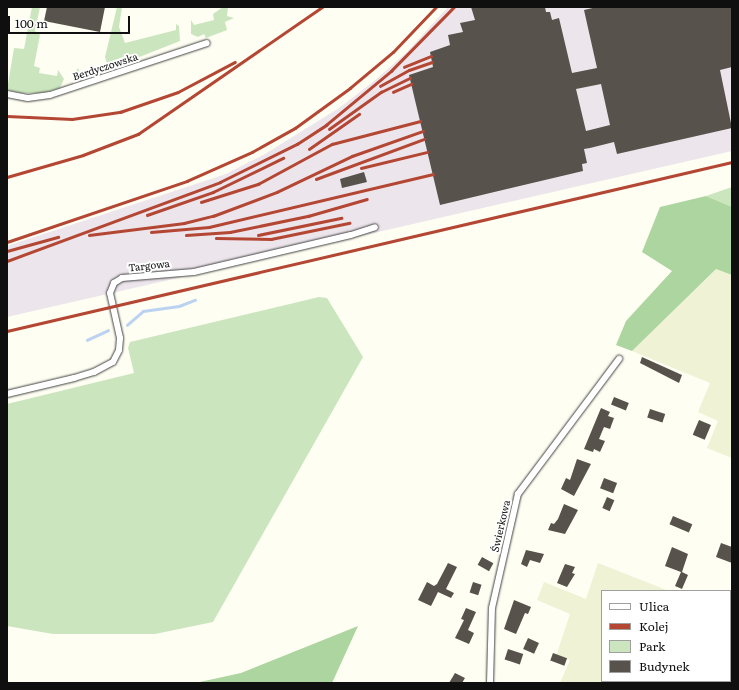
<!DOCTYPE html>
<html>
<head>
<meta charset="utf-8">
<style>
	body { margin:0 }
	#map { position:relative; width:739px; height:690px; overflow:hidden; background:#fefef2; font-family:Literata,serif }
	div>[style] { position:absolute }
	.industrial>* { inset:0; background:#ede5ec }
	.farmland>* { inset:0; background:#eff2d4 }
	.green>* { inset:0; background:#cbe6be }
	.forest>* { inset:0; background:#acd59f }
	.stream>* { height:2.5px; margin:-1.25px; padding:0 1.25px; transform-origin:1.25px; border-radius:1.25px; background:#bbd2f1 }
	.building>* { inset:0; background:#57534c; transform-origin:0 0 }
	.roads { filter:drop-shadow(0 0 1px #424242) drop-shadow(0 0 1px #424242) }
	.minor>* { height:6px; margin:-3px; padding:0 3px; transform-origin:3px; border-radius:3px; background:#fff }
	.rail>* { height:2.5px; margin:-1.25px; padding:0 1.25px; transform-origin:1.25px; border-radius:1.25px; background:#b44733 }
	span { translate:-50% -50%; white-space:nowrap; text-align:center; line-height:1.15; -webkit-text-stroke:4px #fff; paint-order:stroke }
	.street-label { font-size:10px; color:#0f0f0f }
	.frame { position:absolute; inset:0; border:8px solid #0f0f0f; pointer-events:none }
	.legend { position:absolute; left:601px; top:590px; width:130px; height:92px; box-sizing:border-box; background:#fff; border:1px solid #9f9f9f; margin:0; padding:5px 7px; list-style:none; font-size:12px; color:#0f0f0f }
	.legend li { display:flex; align-items:center; gap:8px; height:20px }
	.legend b { width:20px; border:1px solid #9f9f9f }
	.scale { position:absolute; left:8px; top:16px; width:122px; height:18px; box-sizing:border-box; border:2px solid #0f0f0f; border-top:0; padding-left:5px; font-size:12px; line-height:14px; white-space:nowrap; color:#0f0f0f; -webkit-text-stroke:3px #fff; paint-order:stroke }
</style>
</head>
<body>
<div id="map">
	<div class="industrial">
		<i style="clip-path:polygon(448px 7px,732px 7px,732px 151px,7px 317px,7px 246px,226px 174px,265px 154px,339px 108px,373px 82px,407px 52px)"></i>
	</div>
	<div class="farmland">
		<i style="clip-path:polygon(716px 269px,732px 275px,732px 458px,707px 448px,718px 421px,698px 412px,710px 383px,632px 351px)"></i>
		<i style="clip-path:polygon(598px 563px,669px 591px,602px 591px,602px 681px,637px 683px,560px 683px,570px 660px,556px 656px,570px 614px,537px 600px,544px 582px,586px 599px)"></i>
	</div>
	<div class="green">
		<i style="clip-path:polygon(32px 7px,40px 7px,35px 31px,40px 35px,34px 66px,40px 68px,39px 73px,57px 76px,58px 70px,64px 79px,60px 88px,44px 93px,21px 93px,7px 90px,14px 48px,24px 49px)"></i>
		<i style="clip-path:polygon(117px 7px,122px 7px,119px 27px,125px 43px,176px 30px,176px 24px,179px 26px,180px 41px,81px 80px,77px 79px,74px 74px,78px 68px,80px 73px,107px 63px,105px 57px)"></i>
		<i style="clip-path:polygon(223px 7px,228px 7px,227px 16px,234px 18px,225px 22px,227px 30px,206px 38px,204px 34px,198px 37px,191px 34px,191px 20px,194px 25px,214px 20px,213px 14px)"></i>
		<i style="clip-path:polygon(732px 187px,732px 207px,706px 196px)"></i>
		<i style="clip-path:polygon(319px 297px,327px 298px,363px 357px,213px 622px,155px 634px,53px 634px,7px 626px,7px 404px,134px 373px,128px 348px,130px 342px)"></i>
	</div>
	<div class="forest">
		<i style="clip-path:polygon(706px 196px,732px 207px,732px 275px,716px 269px,632px 351px,616px 345px,626px 321px,672px 271px,642px 252px,660px 207px)"></i>
		<i style="clip-path:polygon(358px 626px,332px 683px,195px 683px,241px 673px)"></i>
	</div>
	<div class="stream">
		<i style="left:127px;top:325px;width:21px;rotate:-41deg"></i>
		<i style="left:143px;top:311px;width:36px;rotate:-8deg"></i>
		<i style="left:179px;top:306px;width:17px;rotate:-21deg"></i>
		<i style="left:87px;top:340px;width:23px;rotate:-25deg"></i>
	</div>
	<div class="building">
		<i style="clip-path:polygon(47px 7px,105px 7px,100px 32px,44px 21px)"></i>
		<i style="clip-path:polygon(evenodd,471px 7px,545px 7px,546px 12px,550px 12px,552px 20px,559px 18px,572px 73px,597px 68px,584px 10px,597px 7px,732px 7px,732px 67px,720px 70px,732px 128px,617px 154px,614px 142px,590px 148px,584px 149px,587px 163px,582px 164px,583px 171px,440px 205px,409px 75px,433px 67px,430px 52px,450px 45px,448px 35px,463px 32px,460px 23px,475px 20px,471px 7px,601px 84px,610px 125px,586px 131px,576px 89px,601px 84px)"></i>
		<i style="clip-path:polygon(364px 172px,367px 182px,342px 188px,340px 179px)"></i>
		<i style="clip-path:polygon(642px 357px,682px 375px,679px 383px,640px 363px)"></i>
		<i style="left:614px;top:397px;width:16px;height:8px;rotate:22deg"></i>
		<i style="clip-path:polygon(601px 408px,610px 412px,608px 416px,614px 418px,610px 429px,604px 427px,599px 439px,605px 441px,600px 452px,594px 449px,593px 452px,584px 449px)"></i>
		<i style="left:650px;top:409px;width:16px;height:9px;rotate:18deg"></i>
		<i style="left:699px;top:420px;width:13px;height:16px;rotate:23deg"></i>
		<i style="clip-path:polygon(577px 459px,591px 464px,574px 496px,561px 489px,566px 478px,570px 480px)"></i>
		<i style="left:604px;top:478px;width:14px;height:11px;rotate:21deg"></i>
		<i style="left:607px;top:497px;width:8px;height:12px;rotate:23deg"></i>
		<i style="clip-path:polygon(564px 504px,578px 510px,565px 534px,548px 530px,551px 523px,554px 524px,558px 519px)"></i>
		<i style="left:673px;top:516px;width:21px;height:9px;rotate:23deg"></i>
		<i style="clip-path:polygon(721px 543px,732px 547px,732px 563px,716px 557px)"></i>
		<i style="clip-path:polygon(672px 547px,688px 554px,682px 572px,688px 575px,682px 589px,675px 586px,681px 572px,665px 566px)"></i>
		<i style="clip-path:polygon(526px 550px,544px 554px,540px 563px,530px 560px,527px 567px,521px 564px)"></i>
		<i style="left:482px;top:557px;width:13px;height:9px;rotate:29deg"></i>
		<i style="clip-path:polygon(448px 563px,457px 567px,446px 589px,454px 593px,451px 598px,438px 592px,431px 606px,418px 600px,427px 582px,434px 586px,437px 584px)"></i>
		<i style="clip-path:polygon(565px 564px,575px 567px,572px 573px,575px 574px,567px 587px,557px 583px)"></i>
		<i style="left:473px;top:582px;width:9px;height:11px;rotate:18deg"></i>
		<i style="clip-path:polygon(514px 600px,531px 607px,528px 614px,525px 613px,516px 634px,504px 629px)"></i>
		<i style="clip-path:polygon(466px 608px,476px 612px,468px 630px,474px 633px,469px 644px,455px 638px,464px 620px,461px 619px)"></i>
		<i style="left:528px;top:638px;width:12px;height:12px;rotate:24deg"></i>
		<i style="left:508px;top:649px;width:16px;height:11px;rotate:18deg"></i>
		<i style="left:553px;top:653px;width:15px;height:8px;rotate:20deg"></i>
		<i style="clip-path:polygon(455px 673px,465px 678px,462px 683px,449px 683px)"></i>
	</div>
	<div class="roads">
		<div class="minor">
			<i style="left:7px;top:94px;width:21px;rotate:11deg"></i>
			<i style="left:28px;top:98px;width:22px;rotate:-8deg"></i>
			<i style="left:50px;top:95px;width:165px;rotate:-18.3deg"></i>
			<i style="left:7px;top:394px;width:69px;rotate:-13.4deg"></i>
			<i style="left:74px;top:378px;width:21px;rotate:-17deg"></i>
			<i style="left:94px;top:372px;width:21px;rotate:-28deg"></i>
			<i style="left:113px;top:362px;width:13px;rotate:-63deg"></i>
			<i style="left:119px;top:350px;width:12px;rotate:-85deg"></i>
			<i style="left:120px;top:338px;width:46px;rotate:-102.5deg"></i>
			<i style="left:110px;top:293px;width:11px;rotate:-68deg"></i>
			<i style="left:114px;top:283px;width:9px;rotate:-32deg"></i>
			<i style="left:122px;top:278px;width:72px;rotate:-4.8deg"></i>
			<i style="left:194px;top:272px;width:161px;rotate:-13.3deg"></i>
			<i style="left:351px;top:235px;width:25px;rotate:-18deg"></i>
			<i style="left:730px;top:615px;width:4px;rotate:-63deg"></i>
			<i style="left:490px;top:683px;width:75px;rotate:-88.5deg"></i>
			<i style="left:492px;top:608px;width:117px;rotate:-77.2deg"></i>
			<i style="left:518px;top:494px;width:169px;rotate:-53.2deg"></i>
			<i style="left:702px;top:683px;width:2px;rotate:-63deg"></i>
		</div>
	</div>
	<div class="rail">
		<i style="left:404px;top:67px;width:29px;rotate:-22deg"></i>
		<i style="left:380px;top:86px;width:33px;rotate:-29deg"></i>
		<i style="left:409px;top:70px;width:24px;rotate:-19deg"></i>
		<i style="left:393px;top:92px;width:20px;rotate:-24deg"></i>
		<i style="left:7px;top:116px;width:65px;rotate:2.6deg"></i>
		<i style="left:72px;top:119px;width:49px;rotate:-8.3deg"></i>
		<i style="left:120px;top:112px;width:61px;rotate:-19deg"></i>
		<i style="left:178px;top:92px;width:64px;rotate:-27.8deg"></i>
		<i style="left:329px;top:129px;width:64px;rotate:-35.4deg"></i>
		<i style="left:381px;top:92px;width:32px;rotate:-26deg"></i>
		<i style="left:309px;top:149px;width:61px;rotate:-35deg"></i>
		<i style="left:361px;top:168px;width:68px;rotate:-13.6deg"></i>
		<i style="left:7px;top:177px;width:79px;rotate:-16.1deg"></i>
		<i style="left:83px;top:155px;width:59px;rotate:-20.9deg"></i>
		<i style="left:138px;top:134px;width:224px;rotate:-34.6deg"></i>
		<i style="left:316px;top:179px;width:115px;rotate:-20.3deg"></i>
		<i style="left:201px;top:202px;width:60px;rotate:-17.5deg"></i>
		<i style="left:258px;top:184px;width:84px;rotate:-28.4deg"></i>
		<i style="left:332px;top:144px;width:91px;rotate:-14.6deg"></i>
		<i style="left:147px;top:215px;width:70px;rotate:-19.2deg"></i>
		<i style="left:213px;top:192px;width:78px;rotate:-25.9deg"></i>
		<i style="left:151px;top:232px;width:58px;rotate:-4.9deg"></i>
		<i style="left:209px;top:227px;width:230px;rotate:-13.3deg"></i>
		<i style="left:89px;top:235px;width:96px;rotate:-7.2deg"></i>
		<i style="left:184px;top:223px;width:30px;rotate:-14deg"></i>
		<i style="left:213px;top:216px;width:68px;rotate:-20.6deg"></i>
		<i style="left:277px;top:192px;width:83px;rotate:-25.6deg"></i>
		<i style="left:352px;top:156px;width:75px;rotate:-19.4deg"></i>
		<i style="left:186px;top:235px;width:44px;rotate:-3.9deg"></i>
		<i style="left:230px;top:232px;width:80px;rotate:-11.6deg"></i>
		<i style="left:308px;top:216px;width:61px;rotate:-16.1deg"></i>
		<i style="left:258px;top:235px;width:85px;rotate:-11.6deg"></i>
		<i style="left:216px;top:238px;width:55px;rotate:1deg"></i>
		<i style="left:271px;top:239px;width:80px;rotate:-11.6deg"></i>
		<i style="left:7px;top:242px;width:190px;rotate:-18.7deg"></i>
		<i style="left:187px;top:181px;width:71px;rotate:-24deg"></i>
		<i style="left:252px;top:152px;width:49px;rotate:-29.2deg"></i>
		<i style="left:295px;top:128px;width:68px;rotate:-36deg"></i>
		<i style="left:350px;top:88px;width:56px;rotate:-39.9deg"></i>
		<i style="left:393px;top:52px;width:62px;rotate:-46.3deg"></i>
		<i style="left:7px;top:251px;width:53px;rotate:-15.4deg"></i>
		<i style="left:7px;top:261px;width:227px;rotate:-20.3deg"></i>
		<i style="left:220px;top:182px;width:86px;rotate:-26.3deg"></i>
		<i style="left:297px;top:144px;width:35px;rotate:-33deg"></i>
		<i style="left:326px;top:125px;width:85px;rotate:-39.7deg"></i>
		<i style="left:391px;top:71px;width:90px;rotate:-45.5deg"></i>
		<i style="left:7px;top:331px;width:744px;rotate:-13.12deg"></i>
	</div>
	<div class="street-label">
		<span style="left:105px;top:66px;rotate:-18deg">Berdyczowska</span>
		<span style="left:149px;top:265px;rotate:-6deg">Targowa</span>
		<span style="left:500px;top:526px;rotate:-77deg">Świerkowa</span>
	</div>
	<div class="frame"></div>
	<ul class="legend">
	<li><b style="height:5px;background:#fff"></b>Ulica</li>
	<li><b style="height:5px;background:#b44733"></b>Kolej</li>
	<li><b style="height:11px;background:#cbe6be"></b>Park</li>
	<li><b style="height:11px;background:#57534c"></b>Budynek</li>
	</ul>
	<div class="scale">100 m</div>
</div>
</body>
</html>
